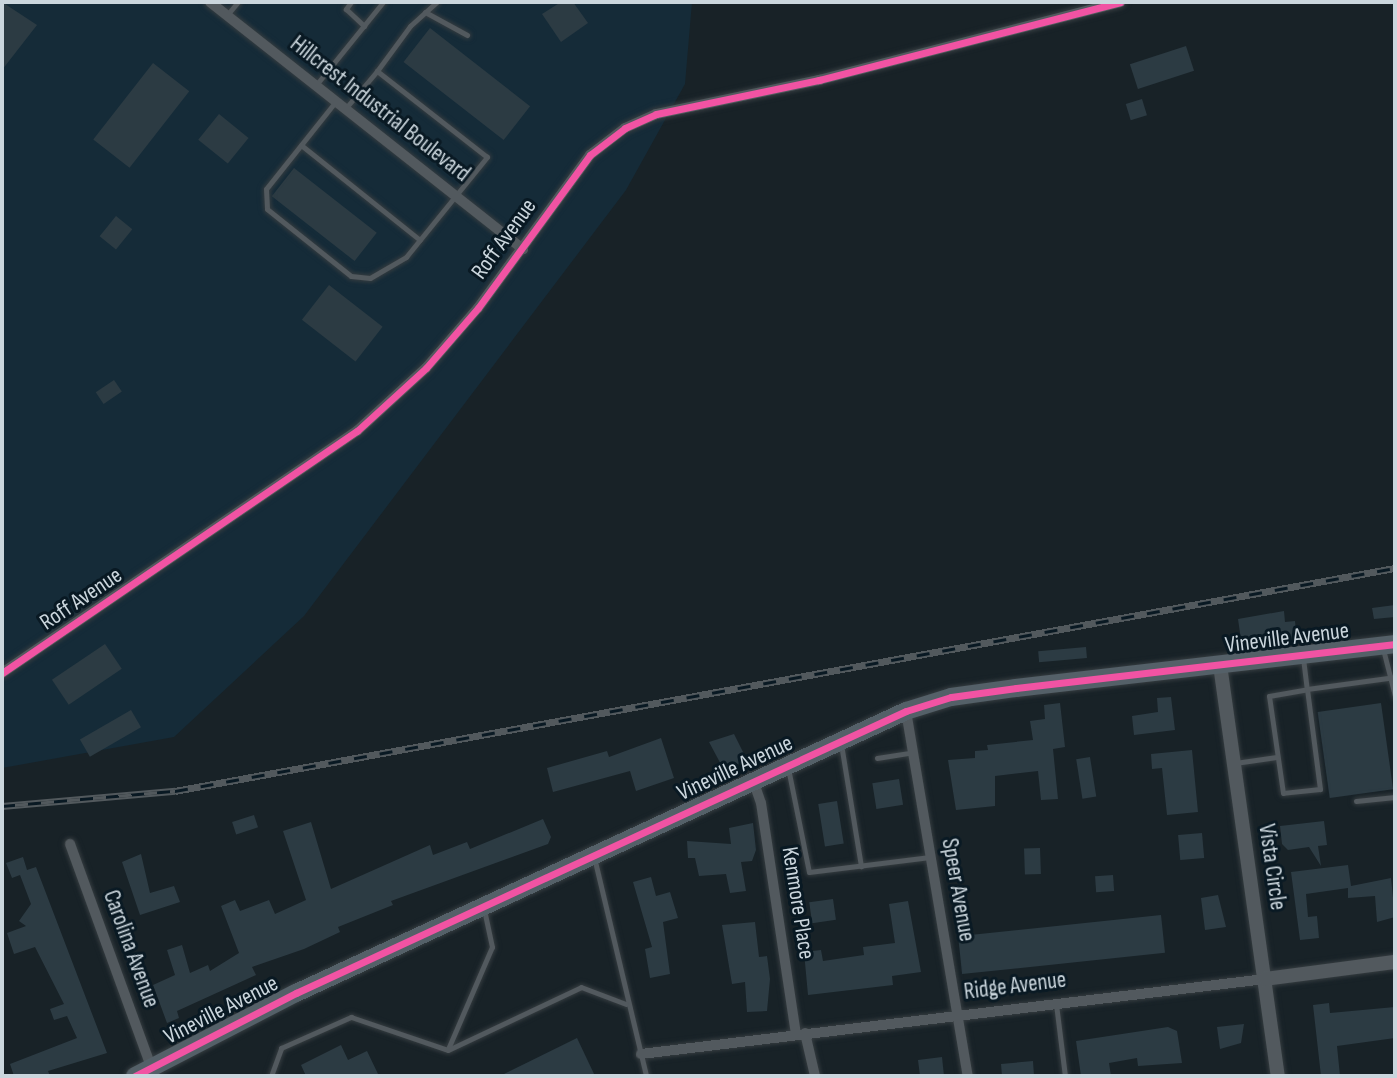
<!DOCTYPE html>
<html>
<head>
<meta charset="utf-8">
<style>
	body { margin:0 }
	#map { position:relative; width:1397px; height:1078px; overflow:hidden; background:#182227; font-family:"Sofia Sans Condensed",sans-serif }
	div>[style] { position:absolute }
	.built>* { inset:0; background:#152b38 }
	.building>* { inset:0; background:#2c3b43; transform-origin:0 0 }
	.roads { filter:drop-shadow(0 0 2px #353c40) drop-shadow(0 0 2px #353c40) }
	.service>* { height:5px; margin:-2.5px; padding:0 2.5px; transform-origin:2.5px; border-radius:2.5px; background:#52595e }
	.minor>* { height:10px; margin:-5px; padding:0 5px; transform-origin:5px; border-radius:5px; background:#52595e }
	.tertiary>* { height:14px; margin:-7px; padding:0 7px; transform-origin:7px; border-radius:7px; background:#52595e }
	.primary>* { height:18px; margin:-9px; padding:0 9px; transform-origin:9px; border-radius:9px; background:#546068 }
	.rail>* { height:7px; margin-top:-3.5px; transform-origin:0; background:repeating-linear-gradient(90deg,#091923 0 13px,#52595d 0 26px); box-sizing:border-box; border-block:2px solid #52595d }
	.cycleway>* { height:7px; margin:-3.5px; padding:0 3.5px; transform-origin:3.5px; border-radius:3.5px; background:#f153a3 }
	span { translate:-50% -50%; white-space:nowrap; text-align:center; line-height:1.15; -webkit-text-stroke:6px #091923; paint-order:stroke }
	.street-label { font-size:23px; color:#cbd6dd }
	.frame { position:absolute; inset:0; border:4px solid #cbd6dd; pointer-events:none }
</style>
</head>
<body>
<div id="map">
	<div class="built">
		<i style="clip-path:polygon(2px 2px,692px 2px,685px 84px,626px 190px,304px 616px,174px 737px,2px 768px)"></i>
	</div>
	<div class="building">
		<i style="clip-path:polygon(2px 2px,37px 25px,2px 70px)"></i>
		<i style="clip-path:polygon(561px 2px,573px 2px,588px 23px,561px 42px,542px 14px)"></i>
		<i style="left:430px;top:28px;width:127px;height:43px;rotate:38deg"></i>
		<i style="left:1186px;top:46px;width:26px;height:59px;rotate:72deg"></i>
		<i style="left:153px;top:63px;width:46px;height:97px;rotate:38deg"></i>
		<i style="left:1142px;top:99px;width:17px;height:17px;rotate:73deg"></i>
		<i style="left:219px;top:114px;width:38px;height:33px;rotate:39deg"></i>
		<i style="left:294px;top:168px;width:105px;height:36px;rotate:38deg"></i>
		<i style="left:116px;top:216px;width:21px;height:26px;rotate:39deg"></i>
		<i style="left:329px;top:285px;width:68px;height:44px;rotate:38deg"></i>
		<i style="left:114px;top:380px;width:14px;height:22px;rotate:56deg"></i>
		<i style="clip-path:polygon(1395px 605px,1395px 617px,1374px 619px,1372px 608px)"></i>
		<i style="clip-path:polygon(1284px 611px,1285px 622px,1295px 621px,1297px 640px,1242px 647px,1238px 619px)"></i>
		<i style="left:105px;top:644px;width:30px;height:64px;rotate:56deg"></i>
		<i style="left:1086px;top:647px;width:11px;height:48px;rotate:85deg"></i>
		<i style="clip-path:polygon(1171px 697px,1175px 730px,1134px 735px,1132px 716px,1158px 712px,1157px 698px)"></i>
		<i style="clip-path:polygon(1060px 703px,1065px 747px,1053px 749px,1058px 799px,1041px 800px,1038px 771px,995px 776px,995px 806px,956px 810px,948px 760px,975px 758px,975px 751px,988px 750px,987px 745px,1033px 740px,1030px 721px,1045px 719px,1044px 705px)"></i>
		<i style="left:1381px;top:703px;width:87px;height:64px;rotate:82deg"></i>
		<i style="left:131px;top:710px;width:20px;height:59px;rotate:60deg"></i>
		<i style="clip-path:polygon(734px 734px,747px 760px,724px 770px,709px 742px)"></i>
		<i style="clip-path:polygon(661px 738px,674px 778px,636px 791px,630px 771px,553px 792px,547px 768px,607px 751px,609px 757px)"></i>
		<i style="clip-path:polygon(1192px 750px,1198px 812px,1167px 815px,1162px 768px,1152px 769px,1151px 754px)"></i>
		<i style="left:1090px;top:757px;width:40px;height:14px;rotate:81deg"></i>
		<i style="left:899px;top:779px;width:26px;height:27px;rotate:81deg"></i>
		<i style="left:837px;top:801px;width:43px;height:19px;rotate:81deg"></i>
		<i style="left:254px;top:815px;width:13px;height:23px;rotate:72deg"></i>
		<i style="clip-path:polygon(543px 819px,551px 837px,548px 844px,391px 901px,393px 905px,338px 927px,340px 932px,304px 949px,252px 967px,256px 975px,177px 1011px,179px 1018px,167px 1023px,153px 985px,175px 975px,167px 950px,182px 945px,190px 973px,208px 965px,210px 971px,239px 953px,221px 906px,235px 900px,240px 911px,269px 900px,275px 914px,306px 900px,283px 831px,311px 822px,331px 889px,430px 845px,433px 855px,467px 842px,470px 849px)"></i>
		<i style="clip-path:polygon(1324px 821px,1327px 845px,1318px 846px,1321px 866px,1309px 847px,1288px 850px,1282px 844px,1280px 826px)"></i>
		<i style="clip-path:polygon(753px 823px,756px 850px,752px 861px,741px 862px,746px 891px,730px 893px,726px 874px,699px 876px,695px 858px,688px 858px,687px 841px,731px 844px,729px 828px)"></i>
		<i style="left:1202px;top:833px;width:25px;height:24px;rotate:85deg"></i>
		<i style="left:1040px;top:848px;width:26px;height:16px;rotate:88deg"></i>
		<i style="clip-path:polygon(141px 854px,150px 893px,174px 886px,180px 902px,140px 915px,122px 862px)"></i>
		<i style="clip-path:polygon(23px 857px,27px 870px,36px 867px,107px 1053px,48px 1071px,50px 1076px,14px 1076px,10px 1064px,77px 1038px,67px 1016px,54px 1020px,50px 1009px,64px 1004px,35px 947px,14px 954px,7px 933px,26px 926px,19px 921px,31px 904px,20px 875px,12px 878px,6px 863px)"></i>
		<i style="clip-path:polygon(1348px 865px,1351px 886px,1391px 878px,1395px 917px,1377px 922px,1375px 896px,1348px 898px,1348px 888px,1306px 894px,1308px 917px,1317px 916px,1319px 938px,1300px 940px,1291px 872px)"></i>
		<i style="left:1113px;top:875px;width:16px;height:18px;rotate:86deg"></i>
		<i style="clip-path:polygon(651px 877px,656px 896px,670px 892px,678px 918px,663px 922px,670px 974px,650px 978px,645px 949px,652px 947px,633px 882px)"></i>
		<i style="clip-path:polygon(1218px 895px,1226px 927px,1205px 930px,1201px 898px)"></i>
		<i style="left:833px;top:899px;width:21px;height:24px;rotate:82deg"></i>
		<i style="clip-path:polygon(908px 901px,921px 972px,892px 976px,893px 985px,808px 995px,804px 952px,821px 950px,823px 961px,864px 955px,863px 947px,895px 943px,889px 904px)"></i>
		<i style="left:1161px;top:915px;width:38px;height:204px;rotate:84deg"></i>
		<i style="clip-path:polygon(755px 922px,759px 957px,767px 956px,770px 979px,767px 1011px,747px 1012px,745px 982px,732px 984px,722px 925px)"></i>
		<i style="clip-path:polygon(1329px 1003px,1330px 1013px,1395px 1007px,1395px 1038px,1337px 1046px,1340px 1076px,1321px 1076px,1313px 1005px)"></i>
		<i style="clip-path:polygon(1244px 1024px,1241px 1043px,1220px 1049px,1217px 1027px)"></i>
		<i style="clip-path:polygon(1168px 1027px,1177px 1031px,1182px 1063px,1138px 1066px,1137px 1058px,1109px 1063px,1111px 1076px,1081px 1076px,1076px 1041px)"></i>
		<i style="clip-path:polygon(577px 1038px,595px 1076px,500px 1076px)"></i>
		<i style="clip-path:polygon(341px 1045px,348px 1060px,367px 1051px,379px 1076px,306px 1076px,301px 1065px)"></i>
		<i style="clip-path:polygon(942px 1057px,944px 1076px,920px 1076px,918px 1060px)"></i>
		<i style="clip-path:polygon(1033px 1061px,1034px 1076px,1002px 1076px,1001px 1064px)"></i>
	</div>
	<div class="roads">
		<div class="service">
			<i style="left:351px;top:2px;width:9px;rotate:126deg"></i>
			<i style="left:346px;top:9px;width:25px;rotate:43deg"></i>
			<i style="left:425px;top:12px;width:48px;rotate:28.7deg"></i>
			<i style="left:227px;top:15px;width:17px;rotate:-50deg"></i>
			<i style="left:377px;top:71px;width:56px;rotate:-53.7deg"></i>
			<i style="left:410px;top:26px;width:36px;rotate:-42deg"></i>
			<i style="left:316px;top:85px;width:107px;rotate:-51.1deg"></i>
			<i style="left:336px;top:101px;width:112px;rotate:128.5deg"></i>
			<i style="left:266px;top:189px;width:20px;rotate:87deg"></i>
			<i style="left:267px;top:209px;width:107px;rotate:38.6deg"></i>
			<i style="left:351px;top:276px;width:19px;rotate:6deg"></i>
			<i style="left:370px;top:278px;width:42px;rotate:-30.3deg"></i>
			<i style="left:406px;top:257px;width:129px;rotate:-51deg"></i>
			<i style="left:487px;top:157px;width:140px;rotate:-142deg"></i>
			<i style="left:377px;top:71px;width:50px;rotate:130.1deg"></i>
			<i style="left:301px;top:145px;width:152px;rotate:38.6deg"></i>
			<i style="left:1383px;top:649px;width:49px;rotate:75.7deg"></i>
			<i style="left:1303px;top:658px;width:31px;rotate:83deg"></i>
			<i style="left:1307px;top:689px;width:101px;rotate:82.6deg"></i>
			<i style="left:1320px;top:789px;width:37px;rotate:174deg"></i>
			<i style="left:1283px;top:793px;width:98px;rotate:-98.2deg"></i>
			<i style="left:1269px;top:696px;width:39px;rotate:-10deg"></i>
			<i style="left:1307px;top:689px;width:89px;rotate:-7.8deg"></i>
			<i style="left:841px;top:744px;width:124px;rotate:80.7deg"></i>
			<i style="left:877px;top:758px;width:36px;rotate:-9deg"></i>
			<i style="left:1235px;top:763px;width:42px;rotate:-8.1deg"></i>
			<i style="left:788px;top:768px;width:106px;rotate:78.6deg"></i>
			<i style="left:809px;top:872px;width:122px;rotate:-7.1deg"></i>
			<i style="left:1356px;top:801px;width:39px;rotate:-6deg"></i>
			<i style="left:594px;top:857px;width:225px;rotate:76.6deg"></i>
			<i style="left:1056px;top:1004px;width:73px;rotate:82.9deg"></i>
			<i style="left:448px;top:1049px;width:111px;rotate:-66.7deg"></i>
			<i style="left:492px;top:947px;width:40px;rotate:-102deg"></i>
			<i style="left:271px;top:1076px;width:30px;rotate:-70deg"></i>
			<i style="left:281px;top:1048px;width:77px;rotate:-23.9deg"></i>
			<i style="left:351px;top:1017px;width:102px;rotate:18.8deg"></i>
			<i style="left:448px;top:1050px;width:147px;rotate:-25.3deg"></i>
			<i style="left:581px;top:987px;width:48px;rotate:20.7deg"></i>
		</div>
		<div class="minor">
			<i style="left:210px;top:2px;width:399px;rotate:38.3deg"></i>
			<i style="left:2px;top:673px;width:430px;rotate:-34.3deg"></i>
			<i style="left:357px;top:431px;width:93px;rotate:-42.4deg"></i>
			<i style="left:426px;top:368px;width:79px;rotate:-49.1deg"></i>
			<i style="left:478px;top:308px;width:190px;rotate:-53.8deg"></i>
			<i style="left:590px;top:155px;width:44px;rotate:-37.6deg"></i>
			<i style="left:625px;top:128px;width:34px;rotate:-24deg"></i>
			<i style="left:656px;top:114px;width:167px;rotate:-11.8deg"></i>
			<i style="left:819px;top:80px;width:311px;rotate:-14.5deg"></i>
			<i style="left:906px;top:711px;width:370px;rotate:80.4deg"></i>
			<i style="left:753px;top:780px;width:24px;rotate:71deg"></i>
			<i style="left:761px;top:803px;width:234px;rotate:81.4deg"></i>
			<i style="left:70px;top:844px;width:237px;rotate:70deg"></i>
			<i style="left:805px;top:1033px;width:44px;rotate:76.9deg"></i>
			<i style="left:641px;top:1054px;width:628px;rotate:-6.85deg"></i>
		</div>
		<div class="tertiary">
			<i style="left:1220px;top:665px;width:415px;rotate:82deg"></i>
			<i style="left:1265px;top:979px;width:131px;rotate:-7.5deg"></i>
		</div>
		<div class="primary">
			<i style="left:135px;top:1076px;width:181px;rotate:-27.3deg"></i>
			<i style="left:296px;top:993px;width:672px;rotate:-24.81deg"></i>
			<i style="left:906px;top:711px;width:47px;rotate:-17.3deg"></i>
			<i style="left:951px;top:697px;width:66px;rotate:-7.9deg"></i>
			<i style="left:1016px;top:688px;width:382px;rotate:-6.6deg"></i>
		</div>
	</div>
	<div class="rail">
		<i style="left:2px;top:806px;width:174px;rotate:-5deg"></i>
		<i style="left:175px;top:791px;width:1240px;rotate:-10.36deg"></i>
	</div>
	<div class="cycleway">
		<i style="left:2px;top:673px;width:430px;rotate:-34.3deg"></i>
		<i style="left:357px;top:431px;width:93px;rotate:-42.4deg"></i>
		<i style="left:426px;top:368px;width:79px;rotate:-49.1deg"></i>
		<i style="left:478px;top:308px;width:190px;rotate:-53.8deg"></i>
		<i style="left:590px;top:155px;width:44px;rotate:-37.6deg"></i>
		<i style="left:625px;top:128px;width:34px;rotate:-24deg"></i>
		<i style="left:656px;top:114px;width:167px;rotate:-11.8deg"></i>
		<i style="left:819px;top:80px;width:311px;rotate:-14.5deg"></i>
		<i style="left:135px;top:1076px;width:181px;rotate:-27.3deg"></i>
		<i style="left:296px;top:993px;width:672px;rotate:-24.81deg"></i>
		<i style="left:906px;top:711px;width:47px;rotate:-17.3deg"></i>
		<i style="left:951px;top:697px;width:66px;rotate:-7.9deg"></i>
		<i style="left:1016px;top:688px;width:382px;rotate:-6.6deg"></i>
	</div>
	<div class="street-label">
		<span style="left:380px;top:109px;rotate:38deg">Hillcrest Industrial Boulevard</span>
		<span style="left:504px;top:239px;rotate:-54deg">Roff Avenue</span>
		<span style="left:81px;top:599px;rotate:-34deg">Roff Avenue</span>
		<span style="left:1287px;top:638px;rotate:-7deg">Vineville Avenue</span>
		<span style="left:735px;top:768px;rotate:-25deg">Vineville Avenue</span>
		<span style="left:1272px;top:867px;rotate:82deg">Vista Circle</span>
		<span style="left:958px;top:890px;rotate:80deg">Speer Avenue</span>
		<span style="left:798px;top:903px;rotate:81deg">Kenmore Place</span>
		<span style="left:131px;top:949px;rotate:70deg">Carolina Avenue</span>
		<span style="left:1015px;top:986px;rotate:-7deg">Ridge Avenue</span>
		<span style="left:221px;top:1010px;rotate:-27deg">Vineville Avenue</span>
	</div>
	<div class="frame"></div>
</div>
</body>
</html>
